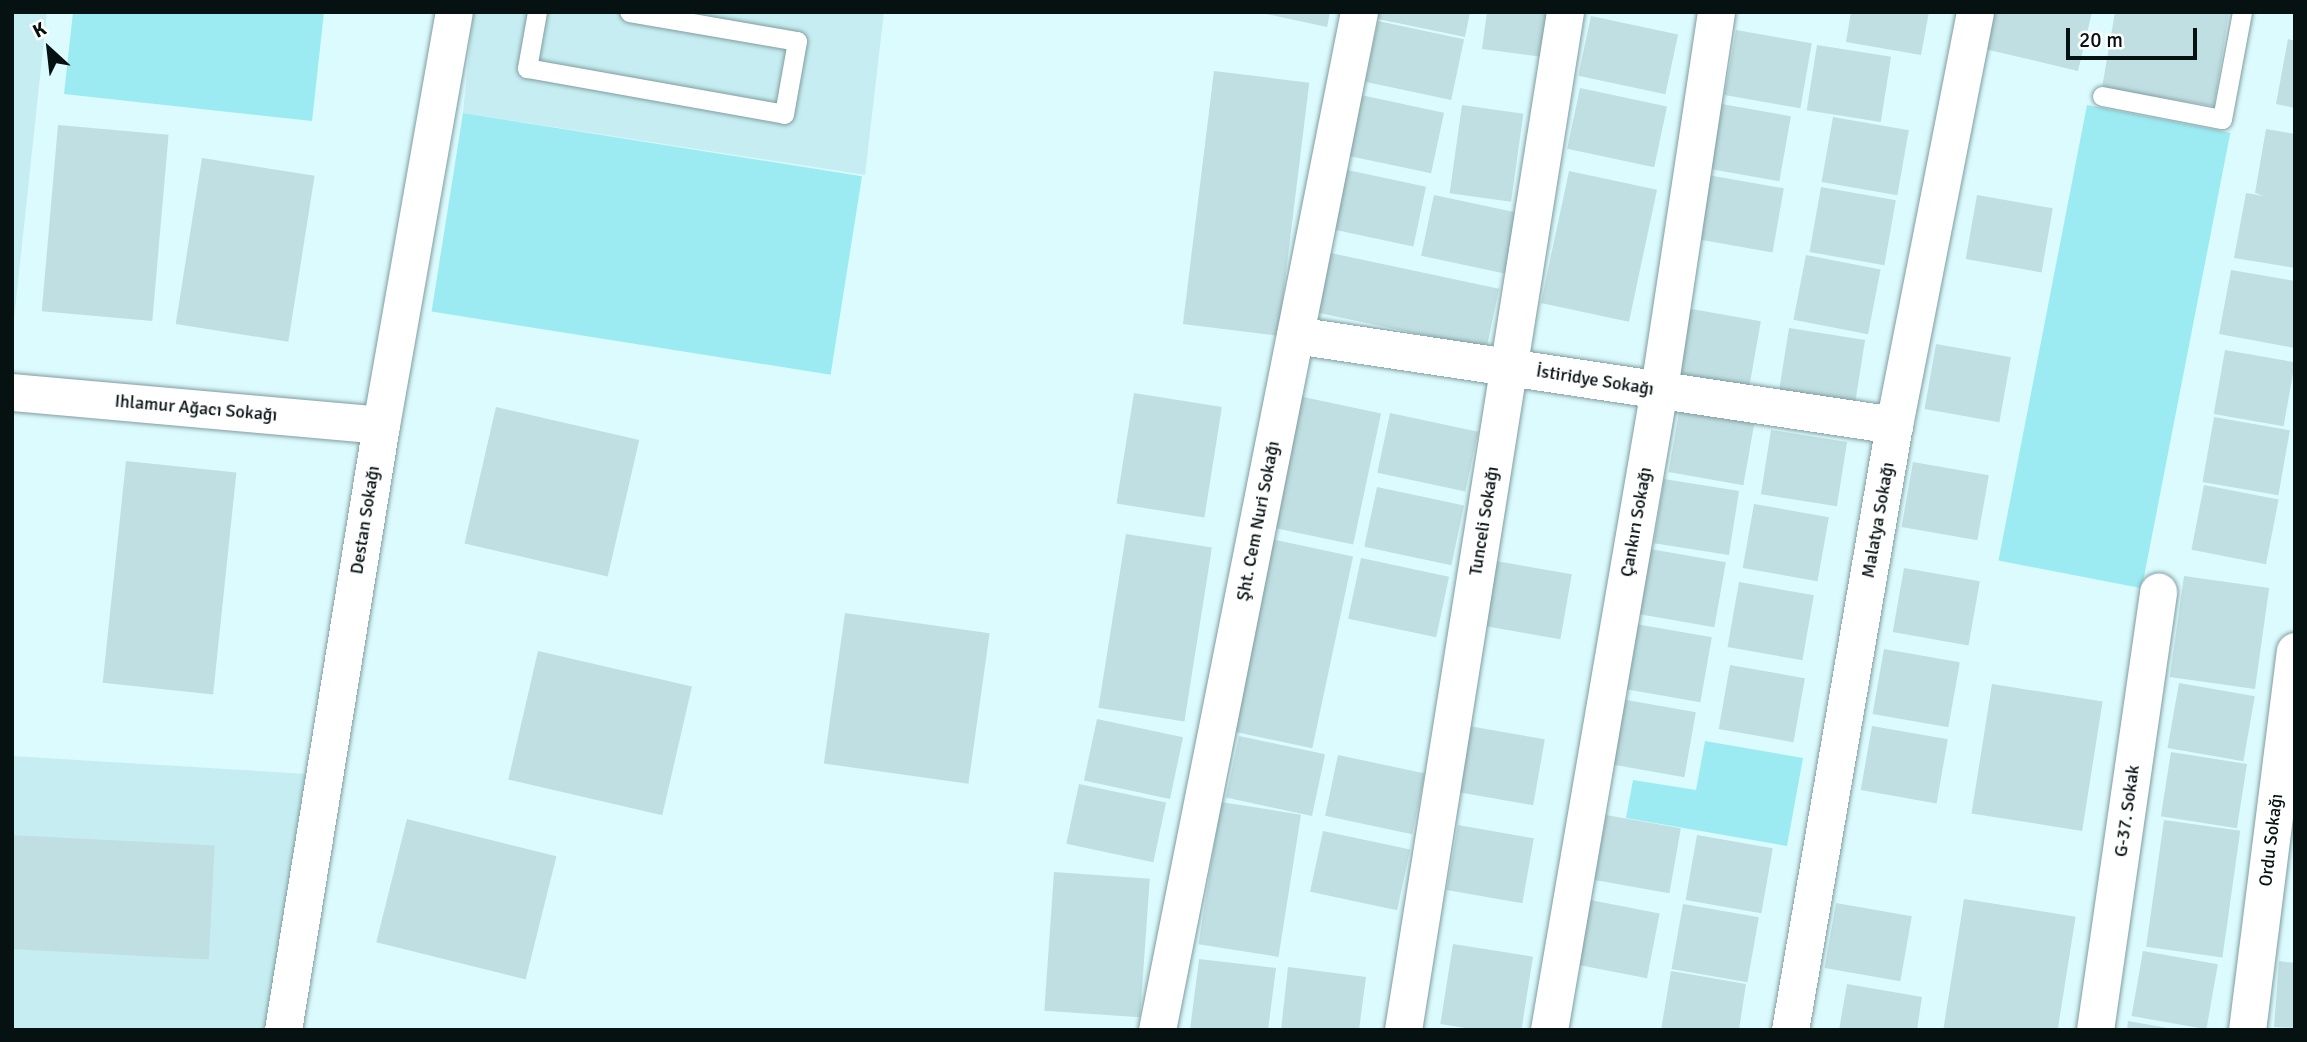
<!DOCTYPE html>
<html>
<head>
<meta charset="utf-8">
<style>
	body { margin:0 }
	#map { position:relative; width:2307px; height:1042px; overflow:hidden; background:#dcfbfe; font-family:Signika,sans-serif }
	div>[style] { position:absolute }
	.built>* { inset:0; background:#c6eef2 }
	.green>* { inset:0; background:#9cebf3; transform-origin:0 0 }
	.building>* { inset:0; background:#c0dfe2; transform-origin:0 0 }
	.roads { filter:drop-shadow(0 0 2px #809da0) drop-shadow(0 0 2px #809da0) }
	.service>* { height:19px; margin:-9.5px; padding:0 9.5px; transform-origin:9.5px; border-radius:9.5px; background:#fff }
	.minor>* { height:37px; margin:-18.5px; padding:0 18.5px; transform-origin:18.5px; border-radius:18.5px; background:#fff }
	span { translate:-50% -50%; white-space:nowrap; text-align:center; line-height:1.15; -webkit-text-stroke:5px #fff; paint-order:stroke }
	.street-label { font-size:18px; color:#061112 }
	.frame { position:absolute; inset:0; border:14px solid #061112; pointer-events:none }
	.north { position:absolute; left:14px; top:14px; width:70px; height:70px; -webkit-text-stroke:5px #fff; paint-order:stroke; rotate:333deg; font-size:19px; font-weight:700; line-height:28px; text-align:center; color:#061112 }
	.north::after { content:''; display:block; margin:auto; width:24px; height:32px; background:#061112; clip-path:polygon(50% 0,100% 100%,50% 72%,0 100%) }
	.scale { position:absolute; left:2066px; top:28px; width:131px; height:32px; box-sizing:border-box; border:4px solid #061112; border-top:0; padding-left:9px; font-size:21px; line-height:24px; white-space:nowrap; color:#061112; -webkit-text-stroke:5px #fff; paint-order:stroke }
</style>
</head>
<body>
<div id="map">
	<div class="built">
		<i style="clip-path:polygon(12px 12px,47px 12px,12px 338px)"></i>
		<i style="clip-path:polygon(473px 12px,884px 12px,865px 175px,463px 113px)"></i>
		<i style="clip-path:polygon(12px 756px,324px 775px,283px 1030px,12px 1030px)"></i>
	</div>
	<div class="green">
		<i style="clip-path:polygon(73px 12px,324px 12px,312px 121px,64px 94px)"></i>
		<i style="left:2087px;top:105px;width:146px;height:464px;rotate:11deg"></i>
		<i style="left:463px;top:113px;width:404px;height:201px;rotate:9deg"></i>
		<i style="clip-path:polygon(1705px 741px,1803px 758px,1787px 846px,1626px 818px,1633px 780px,1696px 790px)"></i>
	</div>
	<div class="building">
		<i style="clip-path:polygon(1257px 12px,1330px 12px,1327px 27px)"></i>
		<i style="clip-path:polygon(1379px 12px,1470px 12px,1465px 37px,1378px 19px)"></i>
		<i style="clip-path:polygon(1487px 12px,1549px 12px,1543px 57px,1482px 49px)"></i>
		<i style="clip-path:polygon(1851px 12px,1929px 12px,1921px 55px,1846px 42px)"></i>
		<i style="clip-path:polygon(1994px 12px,2092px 12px,2078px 71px,1985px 49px)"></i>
		<i style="clip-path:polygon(2115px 12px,2229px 12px,2214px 106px,2102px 88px)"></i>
		<i style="left:1591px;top:16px;width:89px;height:61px;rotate:12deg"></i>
		<i style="left:1378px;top:21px;width:88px;height:62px;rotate:12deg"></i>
		<i style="left:1736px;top:30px;width:77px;height:66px;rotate:10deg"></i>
		<i style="clip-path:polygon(2288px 39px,2295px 41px,2295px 108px,2276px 104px)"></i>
		<i style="left:1817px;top:45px;width:75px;height:66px;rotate:9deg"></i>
		<i style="left:1214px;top:71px;width:96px;height:255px;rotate:7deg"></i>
		<i style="left:1580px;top:88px;width:89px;height:62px;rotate:12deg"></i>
		<i style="left:1356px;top:94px;width:90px;height:62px;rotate:12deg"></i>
		<i style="left:1716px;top:103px;width:76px;height:66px;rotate:10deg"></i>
		<i style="left:1462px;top:105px;width:62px;height:89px;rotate:8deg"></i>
		<i style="left:1833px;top:117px;width:77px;height:66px;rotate:10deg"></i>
		<i style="left:58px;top:125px;width:111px;height:187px;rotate:5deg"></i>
		<i style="clip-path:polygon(2266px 129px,2295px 134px,2295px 268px,2234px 258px,2246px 193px,2264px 196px,2255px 193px)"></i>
		<i style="left:202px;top:158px;width:114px;height:168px;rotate:9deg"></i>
		<i style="left:1338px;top:168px;width:90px;height:61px;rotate:12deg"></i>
		<i style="left:1569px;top:171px;width:90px;height:135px;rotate:12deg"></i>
		<i style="left:1708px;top:175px;width:77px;height:65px;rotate:10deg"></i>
		<i style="left:1821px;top:187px;width:76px;height:66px;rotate:10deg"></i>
		<i style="left:1434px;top:195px;width:89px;height:62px;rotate:12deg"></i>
		<i style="left:1977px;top:195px;width:77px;height:65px;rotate:10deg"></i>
		<i style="left:1326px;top:252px;width:177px;height:61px;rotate:12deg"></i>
		<i style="left:1806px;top:255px;width:76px;height:66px;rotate:11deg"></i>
		<i style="clip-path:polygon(2231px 270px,2295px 281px,2295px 348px,2219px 334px)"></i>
		<i style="left:1686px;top:308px;width:76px;height:66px;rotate:10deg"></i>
		<i style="left:1789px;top:328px;width:77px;height:66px;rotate:9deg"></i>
		<i style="left:1936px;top:344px;width:76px;height:66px;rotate:10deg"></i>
		<i style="left:2225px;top:350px;width:71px;height:65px;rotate:10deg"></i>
		<i style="left:1134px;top:393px;width:89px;height:112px;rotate:9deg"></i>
		<i style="left:1294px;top:395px;width:89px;height:134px;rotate:12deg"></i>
		<i style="left:496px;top:407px;width:147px;height:140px;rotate:13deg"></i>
		<i style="left:1680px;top:407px;width:76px;height:66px;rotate:10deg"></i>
		<i style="left:1390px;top:413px;width:90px;height:61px;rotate:12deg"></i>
		<i style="left:2214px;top:417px;width:77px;height:66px;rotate:10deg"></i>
		<i style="left:1771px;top:430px;width:77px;height:65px;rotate:9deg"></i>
		<i style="left:126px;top:461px;width:111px;height:223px;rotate:6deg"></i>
		<i style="left:1913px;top:462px;width:77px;height:66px;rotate:10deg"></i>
		<i style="left:1664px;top:479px;width:76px;height:65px;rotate:9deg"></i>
		<i style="left:2204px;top:485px;width:76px;height:66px;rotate:11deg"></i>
		<i style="left:1377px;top:487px;width:89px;height:61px;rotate:12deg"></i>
		<i style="left:1754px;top:504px;width:76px;height:65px;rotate:10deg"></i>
		<i style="left:1126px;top:534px;width:87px;height:176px;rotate:9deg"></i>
		<i style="left:1266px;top:538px;width:89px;height:196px;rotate:12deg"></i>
		<i style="left:1650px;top:549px;width:77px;height:66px;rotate:10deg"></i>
		<i style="left:1361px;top:558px;width:90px;height:62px;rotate:12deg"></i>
		<i style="left:1496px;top:561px;width:77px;height:66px;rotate:10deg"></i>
		<i style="left:1904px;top:568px;width:77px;height:65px;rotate:10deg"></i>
		<i style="left:2184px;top:576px;width:86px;height:102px;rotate:8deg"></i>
		<i style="left:1739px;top:582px;width:76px;height:66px;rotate:10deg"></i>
		<i style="left:845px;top:613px;width:146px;height:152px;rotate:8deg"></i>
		<i style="left:1636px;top:624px;width:77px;height:66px;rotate:10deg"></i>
		<i style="left:1884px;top:649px;width:77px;height:66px;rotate:10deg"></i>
		<i style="left:538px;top:651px;width:158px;height:132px;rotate:13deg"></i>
		<i style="left:1730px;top:665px;width:76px;height:65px;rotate:10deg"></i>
		<i style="left:2179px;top:683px;width:77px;height:66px;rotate:10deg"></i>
		<i style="left:1992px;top:684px;width:112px;height:131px;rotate:9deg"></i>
		<i style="left:1621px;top:699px;width:76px;height:66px;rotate:10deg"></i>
		<i style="left:1097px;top:719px;width:88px;height:63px;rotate:12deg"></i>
		<i style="left:1469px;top:726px;width:77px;height:67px;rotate:10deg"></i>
		<i style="left:1872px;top:726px;width:77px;height:65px;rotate:10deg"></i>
		<i style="left:1239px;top:736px;width:88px;height:63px;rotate:12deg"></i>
		<i style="left:2171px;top:752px;width:77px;height:65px;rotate:9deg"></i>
		<i style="left:1338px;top:755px;width:89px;height:62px;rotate:12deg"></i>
		<i style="left:1079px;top:784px;width:89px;height:61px;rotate:12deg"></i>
		<i style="left:1221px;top:802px;width:81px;height:144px;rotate:9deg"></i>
		<i style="left:1606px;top:815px;width:76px;height:66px;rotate:10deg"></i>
		<i style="left:407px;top:819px;width:154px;height:127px;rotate:14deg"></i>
		<i style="left:2164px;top:820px;width:77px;height:128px;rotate:8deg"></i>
		<i style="left:1458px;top:825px;width:77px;height:66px;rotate:10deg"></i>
		<i style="left:1323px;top:831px;width:89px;height:62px;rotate:12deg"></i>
		<i style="left:12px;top:835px;width:203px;height:114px;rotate:3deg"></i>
		<i style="left:1697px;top:835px;width:77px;height:66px;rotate:10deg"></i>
		<i style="left:1054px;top:872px;width:96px;height:139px;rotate:4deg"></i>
		<i style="left:1585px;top:899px;width:76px;height:66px;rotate:11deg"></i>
		<i style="left:1964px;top:899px;width:113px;height:132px;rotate:9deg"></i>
		<i style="left:1836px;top:903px;width:77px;height:66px;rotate:10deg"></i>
		<i style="left:1683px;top:904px;width:77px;height:66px;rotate:10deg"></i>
		<i style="left:1453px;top:944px;width:81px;height:81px;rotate:9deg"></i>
		<i style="left:2143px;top:951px;width:76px;height:66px;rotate:10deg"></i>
		<i style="clip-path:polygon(1199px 959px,1276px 968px,1268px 1030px,1190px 1030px)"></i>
		<i style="clip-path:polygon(2279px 961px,2295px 963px,2295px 1028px,2274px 1027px)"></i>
		<i style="clip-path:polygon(1288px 967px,1366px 977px,1359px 1030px,1281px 1030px)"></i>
		<i style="clip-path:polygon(1671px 971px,1746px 984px,1739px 1030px,1661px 1030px)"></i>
		<i style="clip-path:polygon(1847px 984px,1922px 997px,1917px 1030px,1839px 1030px)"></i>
		<i style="clip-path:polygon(2128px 1021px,2168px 1028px,2168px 1030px,2127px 1030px)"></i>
	</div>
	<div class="roads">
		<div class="service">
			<i style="left:537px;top:12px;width:57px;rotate:100.1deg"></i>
			<i style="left:527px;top:68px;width:261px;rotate:10.1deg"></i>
			<i style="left:784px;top:114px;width:74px;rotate:-79.9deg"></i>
			<i style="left:797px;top:41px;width:170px;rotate:-170.2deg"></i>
			<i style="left:2102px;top:96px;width:122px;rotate:10.9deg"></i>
			<i style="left:2222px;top:119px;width:109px;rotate:-79.4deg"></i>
		</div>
		<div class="minor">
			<i style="left:1295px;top:335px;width:606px;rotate:8.54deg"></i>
			<i style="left:12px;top:392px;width:370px;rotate:5.1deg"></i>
			<i style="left:283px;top:1030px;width:613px;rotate:-80.8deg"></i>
			<i style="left:381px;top:425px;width:419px;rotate:-80deg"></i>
			<i style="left:1157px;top:1030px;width:1038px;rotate:-78.78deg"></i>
			<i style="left:1403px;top:1030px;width:1031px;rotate:-80.96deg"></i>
			<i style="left:1549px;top:1030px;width:650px;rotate:-80.26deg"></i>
			<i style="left:1659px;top:389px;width:381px;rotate:-81.4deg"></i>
			<i style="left:1790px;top:1030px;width:614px;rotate:-80.25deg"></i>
			<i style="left:1894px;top:425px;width:421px;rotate:-78.9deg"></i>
			<i style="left:2095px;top:1030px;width:443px;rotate:-81.8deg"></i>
			<i style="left:2247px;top:1030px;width:382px;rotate:-82.8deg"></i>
		</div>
	</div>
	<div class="street-label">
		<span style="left:1595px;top:380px;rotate:9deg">İstiridye Sokağı</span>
		<span style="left:196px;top:408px;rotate:5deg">Ihlamur Ağacı Sokağı</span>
		<span style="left:365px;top:520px;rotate:-81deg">Destan Sokağı</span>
		<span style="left:1878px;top:520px;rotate:-80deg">Malatya Sokağı</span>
		<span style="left:1258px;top:521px;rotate:-79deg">Şht. Cem Nuri Sokağı</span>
		<span style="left:1484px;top:521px;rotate:-81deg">Tunceli Sokağı</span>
		<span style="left:1636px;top:522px;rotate:-80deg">Çankırı Sokağı</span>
		<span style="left:2127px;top:811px;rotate:-82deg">G-37. Sokak</span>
		<span style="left:2271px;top:840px;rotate:-83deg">Ordu Sokağı</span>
	</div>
	<div class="frame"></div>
	<div class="north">K</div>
	<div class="scale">20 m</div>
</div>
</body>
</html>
